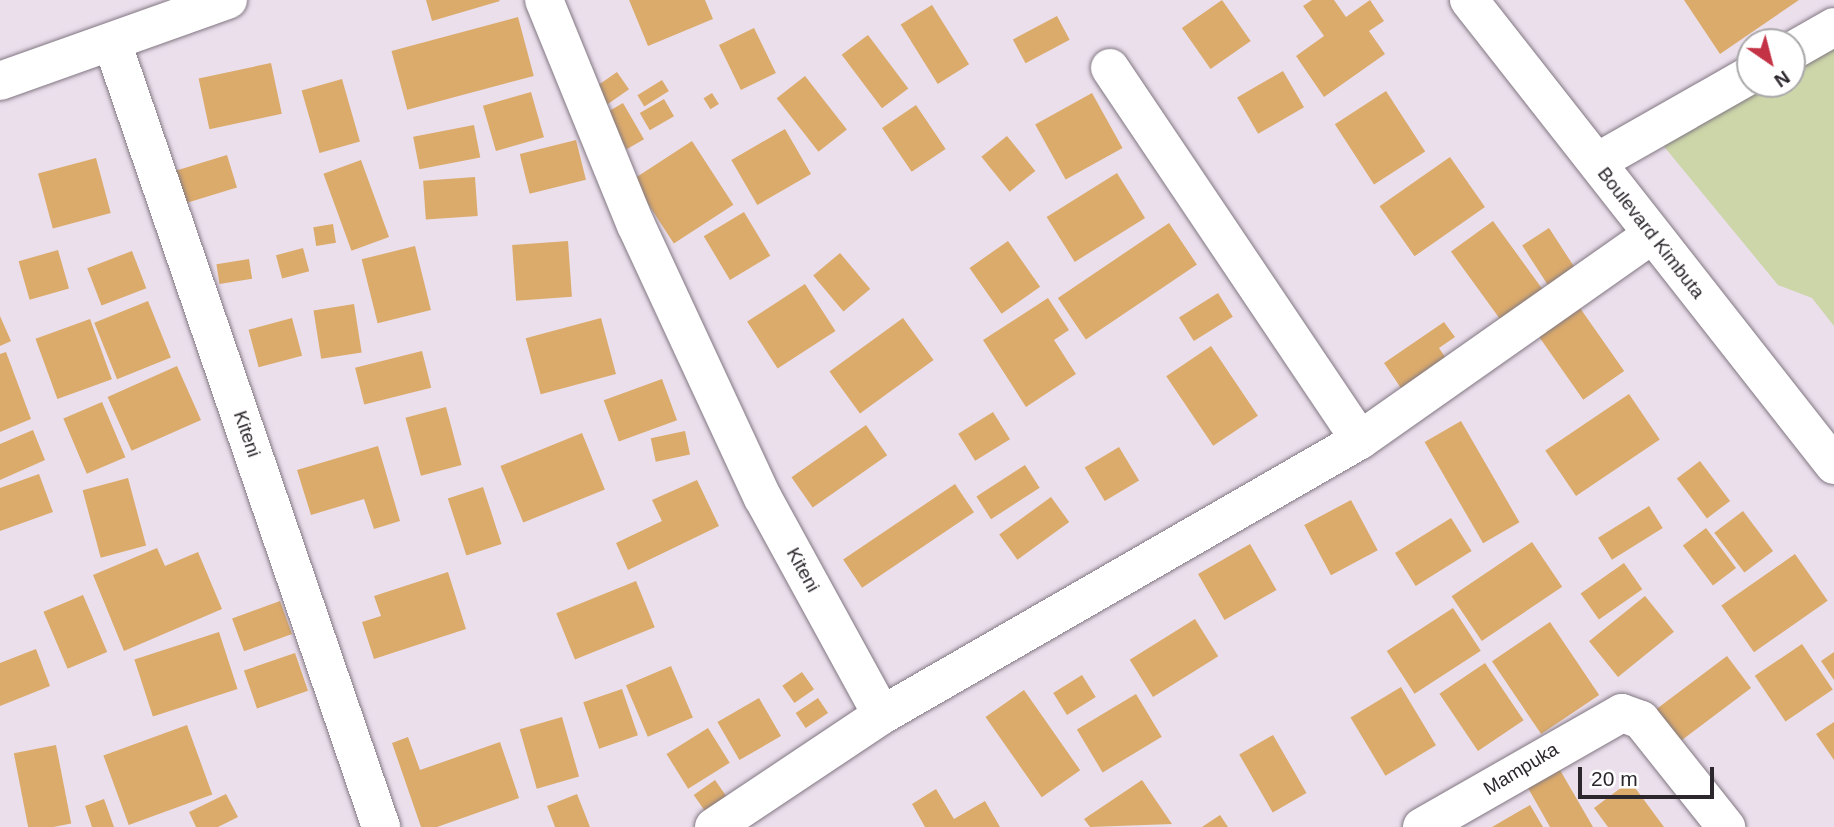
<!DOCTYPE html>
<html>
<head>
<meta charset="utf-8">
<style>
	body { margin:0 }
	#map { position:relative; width:1834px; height:827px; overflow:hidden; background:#ebdfec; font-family:Arial,sans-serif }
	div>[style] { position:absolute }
	.green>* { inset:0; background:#ccd6a8 }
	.building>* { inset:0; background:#dbab6b; transform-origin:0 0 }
	.roads { filter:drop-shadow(0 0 2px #817782) drop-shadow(0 0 2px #817782) }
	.minor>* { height:38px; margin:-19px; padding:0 19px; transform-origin:19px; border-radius:19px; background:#fff }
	span { translate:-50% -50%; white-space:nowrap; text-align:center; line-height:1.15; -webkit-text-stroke:7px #fff; paint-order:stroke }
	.street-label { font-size:19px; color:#2c272c }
	.north { position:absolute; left:1736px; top:28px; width:70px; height:70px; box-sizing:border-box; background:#fff; border:2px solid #aba9ab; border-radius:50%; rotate:145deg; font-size:19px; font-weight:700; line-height:28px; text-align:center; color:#2c272c }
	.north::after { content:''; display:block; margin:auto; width:24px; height:32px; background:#c43345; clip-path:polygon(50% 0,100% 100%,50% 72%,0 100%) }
	.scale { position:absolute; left:1578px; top:767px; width:136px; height:32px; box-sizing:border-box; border:4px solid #2c272c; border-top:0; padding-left:9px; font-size:21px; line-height:24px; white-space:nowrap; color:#2c272c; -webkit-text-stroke:5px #fff; paint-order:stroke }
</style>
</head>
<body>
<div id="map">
	<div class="green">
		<i style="clip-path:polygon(1834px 46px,1834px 326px,1812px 298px,1778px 285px,1657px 138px,1760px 84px,1792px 84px,1792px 68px)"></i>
	</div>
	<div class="building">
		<i style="clip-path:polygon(426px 0,499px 0,500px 1px,432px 21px)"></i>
		<i style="clip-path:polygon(629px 0,705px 0,713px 19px,648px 46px)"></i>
		<i style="left:1222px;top:0;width:50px;height:49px;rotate:55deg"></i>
		<i style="clip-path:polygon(1312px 0,1334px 0,1346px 17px,1370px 0,1384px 21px,1369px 31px,1385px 54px,1324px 97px,1296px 56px,1324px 36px,1303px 6px)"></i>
		<i style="clip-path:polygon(1684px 0,1799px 0,1720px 54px)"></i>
		<i style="left:932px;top:5px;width:70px;height:37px;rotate:58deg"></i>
		<i style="left:1057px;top:16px;width:27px;height:50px;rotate:62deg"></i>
		<i style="left:518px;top:17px;width:61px;height:131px;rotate:75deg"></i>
		<i style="left:754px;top:28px;width:50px;height:39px;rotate:64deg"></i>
		<i style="left:868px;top:35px;width:67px;height:33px;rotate:53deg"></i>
		<i style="left:271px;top:63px;width:52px;height:74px;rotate:78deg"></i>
		<i style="left:1283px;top:71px;width:42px;height:53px;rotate:60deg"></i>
		<i style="left:617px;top:72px;width:21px;height:28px;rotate:55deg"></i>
		<i style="left:805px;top:76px;width:68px;height:36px;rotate:52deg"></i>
		<i style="left:342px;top:79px;width:65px;height:42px;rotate:74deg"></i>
		<i style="left:662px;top:80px;width:13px;height:29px;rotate:58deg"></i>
		<i style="left:1386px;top:91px;width:72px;height:61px;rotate:57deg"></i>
		<i style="left:531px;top:92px;width:47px;height:50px;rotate:74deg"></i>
		<i style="left:712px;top:93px;width:13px;height:10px;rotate:58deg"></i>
		<i style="left:1092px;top:93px;width:63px;height:65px;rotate:61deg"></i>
		<i style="left:664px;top:99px;width:20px;height:28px;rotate:60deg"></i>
		<i style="left:623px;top:103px;width:42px;height:20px;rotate:60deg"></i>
		<i style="left:916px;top:105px;width:53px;height:41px;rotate:56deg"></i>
		<i style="left:474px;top:125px;width:33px;height:62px;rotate:79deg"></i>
		<i style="left:785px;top:129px;width:52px;height:62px;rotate:60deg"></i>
		<i style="left:1007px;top:136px;width:45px;height:33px;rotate:51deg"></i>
		<i style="left:576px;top:140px;width:41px;height:58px;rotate:76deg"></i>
		<i style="left:692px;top:141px;width:76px;height:71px;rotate:57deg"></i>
		<i style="left:227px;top:155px;width:34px;height:70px;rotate:73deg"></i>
		<i style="left:1450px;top:157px;width:61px;height:86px;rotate:55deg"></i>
		<i style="left:96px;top:158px;width:57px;height:60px;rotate:75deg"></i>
		<i style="left:361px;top:160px;width:82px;height:40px;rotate:70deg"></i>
		<i style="left:1117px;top:173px;width:53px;height:83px;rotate:58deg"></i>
		<i style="left:475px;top:177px;width:39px;height:52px;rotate:86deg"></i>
		<i style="left:744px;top:212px;width:51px;height:47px;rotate:59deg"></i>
		<i style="left:1493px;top:221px;width:89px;height:52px;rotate:54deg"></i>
		<i style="left:1169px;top:223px;width:50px;height:134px;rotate:56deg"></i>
		<i style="left:333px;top:224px;width:19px;height:20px;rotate:81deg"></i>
		<i style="left:1549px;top:228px;width:51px;height:32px;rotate:57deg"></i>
		<i style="left:568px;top:241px;width:56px;height:56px;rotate:86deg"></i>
		<i style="left:1008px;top:241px;width:56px;height:47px;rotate:55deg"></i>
		<i style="left:415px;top:246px;width:66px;height:55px;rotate:76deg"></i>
		<i style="left:303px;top:248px;width:24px;height:28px;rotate:75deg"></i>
		<i style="left:58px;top:250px;width:40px;height:41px;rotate:74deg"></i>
		<i style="left:132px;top:251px;width:40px;height:48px;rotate:69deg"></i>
		<i style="left:840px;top:253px;width:47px;height:35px;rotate:50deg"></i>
		<i style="left:249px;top:259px;width:20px;height:33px;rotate:81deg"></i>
		<i style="left:805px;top:284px;width:56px;height:69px;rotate:57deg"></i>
		<i style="left:1218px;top:293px;width:28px;height:46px;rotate:58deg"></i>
		<i style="clip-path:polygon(1048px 298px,1069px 330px,1054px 340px,1076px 374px,1026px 407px,983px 340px)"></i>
		<i style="left:148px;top:301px;width:61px;height:58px;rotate:68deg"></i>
		<i style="left:354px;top:304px;width:49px;height:41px;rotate:81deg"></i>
		<i style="left:1580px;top:308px;width:77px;height:50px;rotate:55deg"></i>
		<i style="clip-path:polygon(0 316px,11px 341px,0 346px)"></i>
		<i style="left:292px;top:318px;width:39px;height:45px;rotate:75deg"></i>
		<i style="left:601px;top:318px;width:58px;height:78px;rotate:75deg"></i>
		<i style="left:903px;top:318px;width:52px;height:91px;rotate:54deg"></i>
		<i style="left:90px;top:319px;width:64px;height:58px;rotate:70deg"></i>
		<i style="clip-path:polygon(1444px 322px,1455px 337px,1439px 348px,1452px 367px,1407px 397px,1384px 363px)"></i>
		<i style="left:1211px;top:346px;width:84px;height:54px;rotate:56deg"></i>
		<i style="left:422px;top:351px;width:38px;height:69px;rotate:76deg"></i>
		<i style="clip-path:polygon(6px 352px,31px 419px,0 432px,0 354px)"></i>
		<i style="left:177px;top:366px;width:59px;height:76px;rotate:66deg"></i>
		<i style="left:662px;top:379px;width:44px;height:62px;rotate:70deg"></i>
		<i style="left:1629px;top:394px;width:55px;height:101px;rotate:56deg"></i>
		<i style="left:102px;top:402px;width:60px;height:42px;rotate:67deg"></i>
		<i style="left:446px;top:407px;width:60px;height:42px;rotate:75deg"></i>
		<i style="left:993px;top:412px;width:32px;height:41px;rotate:58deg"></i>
		<i style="left:1461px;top:421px;width:117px;height:42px;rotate:60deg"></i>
		<i style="left:866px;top:425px;width:37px;height:91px;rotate:55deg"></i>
		<i style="clip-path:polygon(33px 430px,45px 460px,0 480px,0 444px)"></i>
		<i style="left:685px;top:431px;width:24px;height:35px;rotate:78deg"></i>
		<i style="left:582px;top:433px;width:61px;height:88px;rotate:68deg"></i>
		<i style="clip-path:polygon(378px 446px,400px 521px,374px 529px,364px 499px,311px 515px,297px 470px)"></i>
		<i style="left:1119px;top:447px;width:39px;height:40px;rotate:59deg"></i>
		<i style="left:1700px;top:461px;width:50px;height:29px;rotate:53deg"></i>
		<i style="left:1025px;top:465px;width:27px;height:58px;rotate:57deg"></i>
		<i style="clip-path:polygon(39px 474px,53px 512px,0 531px,0 488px)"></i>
		<i style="left:128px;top:478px;width:70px;height:47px;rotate:75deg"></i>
		<i style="clip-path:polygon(697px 480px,719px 526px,628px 570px,616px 543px,662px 521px,652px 500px)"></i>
		<i style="left:955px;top:484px;width:34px;height:135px;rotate:56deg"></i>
		<i style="left:483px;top:487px;width:60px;height:37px;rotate:72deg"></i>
		<i style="left:1051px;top:497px;width:31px;height:64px;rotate:54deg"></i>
		<i style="left:1351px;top:500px;width:57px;height:53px;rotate:62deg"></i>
		<i style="left:1649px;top:506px;width:26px;height:60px;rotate:58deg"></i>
		<i style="left:1743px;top:511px;width:50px;height:36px;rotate:53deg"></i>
		<i style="left:1451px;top:518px;width:39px;height:66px;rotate:58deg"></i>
		<i style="left:1706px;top:528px;width:50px;height:29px;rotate:53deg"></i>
		<i style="left:1532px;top:542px;width:54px;height:97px;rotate:56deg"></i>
		<i style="left:1250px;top:544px;width:53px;height:60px;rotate:60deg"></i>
		<i style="clip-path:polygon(157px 548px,165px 566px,198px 552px,222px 609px,124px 651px,93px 575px)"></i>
		<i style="left:1795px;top:554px;width:57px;height:90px;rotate:55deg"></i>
		<i style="left:1624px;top:563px;width:32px;height:53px;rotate:55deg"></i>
		<i style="clip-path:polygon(448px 572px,466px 629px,374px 659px,362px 622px,381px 616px,374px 596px)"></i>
		<i style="left:636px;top:581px;width:50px;height:86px;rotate:68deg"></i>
		<i style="left:83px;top:595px;width:62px;height:43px;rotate:67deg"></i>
		<i style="left:1645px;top:596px;width:46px;height:72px;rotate:51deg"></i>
		<i style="left:280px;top:601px;width:35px;height:51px;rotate:70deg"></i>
		<i style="left:1453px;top:608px;width:51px;height:79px;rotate:57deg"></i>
		<i style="left:1195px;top:619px;width:44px;height:77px;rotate:58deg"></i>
		<i style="left:1550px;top:622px;width:88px;height:70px;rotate:56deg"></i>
		<i style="left:219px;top:632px;width:60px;height:89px;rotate:72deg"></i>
		<i style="left:1802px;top:644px;width:55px;height:57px;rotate:56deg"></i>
		<i style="clip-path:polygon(36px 649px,50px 686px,0 706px,0 663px)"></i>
		<i style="clip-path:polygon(1834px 652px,1834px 680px,1821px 661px)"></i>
		<i style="left:295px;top:653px;width:40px;height:54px;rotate:71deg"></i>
		<i style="left:1727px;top:656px;width:40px;height:92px;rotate:53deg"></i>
		<i style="left:1485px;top:663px;width:69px;height:55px;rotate:56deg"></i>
		<i style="left:671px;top:666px;width:56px;height:49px;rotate:67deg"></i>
		<i style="left:802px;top:672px;width:21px;height:24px;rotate:55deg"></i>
		<i style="left:1082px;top:675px;width:26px;height:34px;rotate:58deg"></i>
		<i style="left:1401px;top:687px;width:68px;height:59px;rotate:59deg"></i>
		<i style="left:622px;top:689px;width:49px;height:41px;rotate:71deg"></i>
		<i style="left:1024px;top:690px;width:98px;height:47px;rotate:55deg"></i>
		<i style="left:1136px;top:694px;width:50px;height:69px;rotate:59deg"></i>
		<i style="left:759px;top:698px;width:44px;height:48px;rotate:60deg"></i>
		<i style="left:818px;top:698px;width:18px;height:27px;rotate:56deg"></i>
		<i style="left:562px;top:717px;width:62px;height:44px;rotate:74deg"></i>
		<i style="clip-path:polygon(1834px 722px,1834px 760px,1816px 734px)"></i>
		<i style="left:187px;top:725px;width:74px;height:89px;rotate:70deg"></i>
		<i style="left:708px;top:728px;width:41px;height:49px;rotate:58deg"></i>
		<i style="left:1273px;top:735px;width:67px;height:39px;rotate:60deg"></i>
		<i style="clip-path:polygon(408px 737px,420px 770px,500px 742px,519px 798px,437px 827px,421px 827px,392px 743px)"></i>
		<i style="left:56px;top:745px;width:80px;height:43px;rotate:79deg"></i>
		<i style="clip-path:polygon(1560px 770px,1593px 827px,1550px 827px,1528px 788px)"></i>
		<i style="left:715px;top:780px;width:24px;height:26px;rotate:55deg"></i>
		<i style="clip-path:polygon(1142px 780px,1172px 824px,1090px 827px,1084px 819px)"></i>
		<i style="clip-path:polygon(1630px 781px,1664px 827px,1608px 827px,1594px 808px)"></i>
		<i style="clip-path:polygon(936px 789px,954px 819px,985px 801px,1000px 827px,925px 827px,912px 804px)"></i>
		<i style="clip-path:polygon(226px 794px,238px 817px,218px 827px,196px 827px,189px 812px)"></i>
		<i style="clip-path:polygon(577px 794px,590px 827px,555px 827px,547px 806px)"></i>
		<i style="clip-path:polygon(104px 799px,114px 827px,92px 827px,85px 806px)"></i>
		<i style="clip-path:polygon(1530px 805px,1543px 827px,1492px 827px)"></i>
		<i style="clip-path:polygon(1220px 815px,1228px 827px,1202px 827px)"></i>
	</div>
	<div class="roads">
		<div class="minor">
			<i style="left:544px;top:0;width:243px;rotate:67.8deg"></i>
			<i style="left:636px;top:225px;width:301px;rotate:65.1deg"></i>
			<i style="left:763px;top:498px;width:247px;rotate:61.3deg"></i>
			<i style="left:1469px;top:0;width:591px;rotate:51.87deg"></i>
			<i style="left:112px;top:42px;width:830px;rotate:71.08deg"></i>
			<i style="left:1792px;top:51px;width:48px;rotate:-29.7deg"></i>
			<i style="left:1110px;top:68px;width:448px;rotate:56.1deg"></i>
			<i style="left:0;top:81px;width:242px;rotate:-19.6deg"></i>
			<i style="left:1597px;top:162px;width:176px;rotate:-29.6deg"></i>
			<i style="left:714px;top:827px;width:202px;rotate:-33.7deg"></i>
			<i style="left:882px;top:715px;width:551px;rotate:-29.91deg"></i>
			<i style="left:1360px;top:440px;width:357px;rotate:-35.1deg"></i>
			<i style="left:1422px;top:827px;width:230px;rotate:-29.7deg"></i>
			<i style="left:1622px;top:713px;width:20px;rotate:20deg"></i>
			<i style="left:1641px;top:720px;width:137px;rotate:51.5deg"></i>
		</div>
	</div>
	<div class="street-label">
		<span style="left:1651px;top:233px;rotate:52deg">Boulevard Kimbuta</span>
		<span style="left:247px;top:434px;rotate:71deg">Kiteni</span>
		<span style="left:803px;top:570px;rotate:61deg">Kiteni</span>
		<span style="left:1521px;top:769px;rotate:-31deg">Mampuka</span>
	</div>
	<div class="north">N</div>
	<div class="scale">20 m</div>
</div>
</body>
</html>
